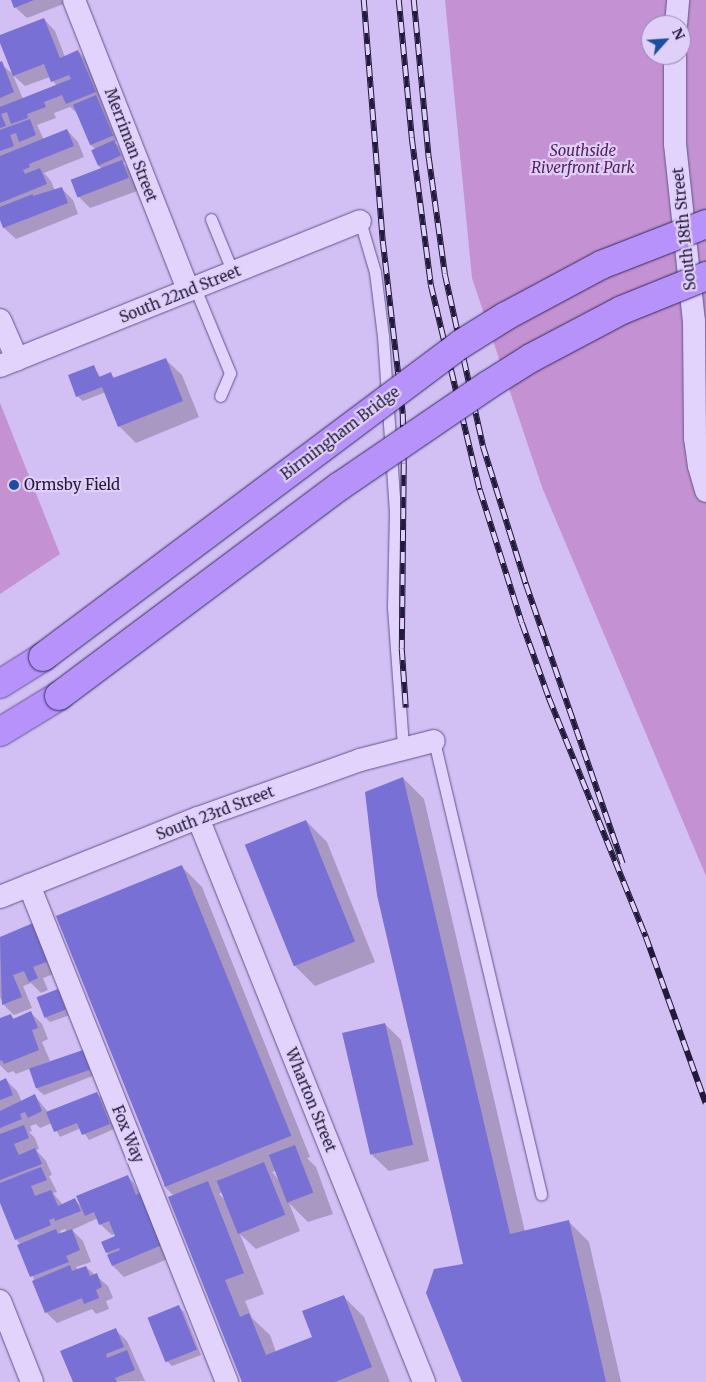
<!DOCTYPE html>
<html>
<head>
<meta charset="utf-8">
<style>
	body { margin:0 }
	#map { position:relative; width:706px; height:1382px; overflow:hidden; background:#d2bff3; font-family:Merriweather,serif }
	div>[style] { position:absolute }
	.green>* { inset:0; background:#c491d2 }
	.shadow>* { inset:0; background:#0003 }
	.building>* { inset:0; background:#7970d5; transform-origin:0 0 }
	.roads { filter:drop-shadow(0 0 1px #60558e) drop-shadow(0 0 1px #60558e) }
	.lane>* { height:11px; margin:-5.5px; padding:0 5.5px; transform-origin:5.5px; border-radius:5.5px; background:#e2d3fd }
	.street>* { height:22px; margin:-11px; padding:0 11px; transform-origin:11px; border-radius:11px; background:#e2d3fd }
	.primary>* { height:28px; margin:-14px; padding:0 14px; transform-origin:14px; border-radius:14px; background:#b792fb }
	.rail>* { height:5.5px; margin-top:-2.75px; transform-origin:0; background:repeating-linear-gradient(90deg,#dfcff9 0 11px,#201b3b 0 22px); box-sizing:border-box; border-block:1px solid #201b3b }
	.bridges { filter:drop-shadow(0 0 1px #302a5b) drop-shadow(0 0 1px #302a5b) }
	.primary-bridge>* { height:28px; margin:-14px; padding:0 14px; transform-origin:14px; border-radius:14px; background:#b792fb }
	.dots>* { width:14px; height:14px; translate:-50% -50%; box-sizing:border-box; border:2px solid #dfcff9; border-radius:50% }
	span { translate:-50% -50%; white-space:nowrap; text-align:center; line-height:1.15; -webkit-text-stroke:4.5px #dfcff9; paint-order:stroke }
	.street-label { font-size:15px; color:#201b3b }
	.park-label { font-size:15px; color:#551f5a; font-style:italic }
	.poi-label { font-size:15px; color:#201b3b }
	.left { translate:0 -50%; text-align:left }
	.north { position:absolute; left:641px; top:15px; width:50px; height:50px; box-sizing:border-box; background:#dfcff9; border:1px solid #9387ad; border-radius:50%; rotate:64deg; font-size:14px; font-weight:700; line-height:20px; text-align:center; color:#201b3b }
	.north::after { content:''; display:block; margin:auto; width:18px; height:22px; background:#1e4ba3; clip-path:polygon(50% 0,100% 100%,50% 72%,0 100%) }
</style>
</head>
<body>
<div id="map">
	<div class="green">
		<i style="clip-path:polygon(evenodd,445px 0,706px 0,706px 876px,542px 487px,472px 278px,445px 0,651px 25px,681px 25px,681px 55px,651px 55px,651px 25px)"></i>
		<i style="clip-path:polygon(0 403px,60px 554px,0 594px)"></i>
	</div>
	<div class="shadow">
		<i style="clip-path:polygon(13px 0,65px 0,66px 3px,27px 18px,15px 7px)"></i>
		<i style="clip-path:polygon(evenodd,44px 19px,55px 31px,65px 57px,78px 51px,89px 63px,106px 104px,103px 105px,117px 141px,115px 142px,119px 147px,125px 162px,123px 163px,133px 173px,140px 190px,90px 208px,79px 197px,102px 169px,98px 165px,95px 149px,91px 145px,79px 115px,70px 107px,54px 113px,56px 118px,37px 125px,44px 140px,67px 130px,78px 142px,84px 157px,44px 173px,51px 181px,55px 191px,62px 189px,73px 200px,78px 214px,16px 239px,4px 228px,0 216px,0 63px,14px 75px,0 36px,44px 19px,13px 75px,25px 86px,50px 77px,57px 86px,23px 99px,13px 75px)"></i>
		<i style="clip-path:polygon(165px 359px,182px 375px,199px 417px,136px 443px,119px 426px,106px 392px,83px 401px,77px 396px,93px 366px,101px 378px,111px 374px,116px 379px)"></i>
		<i style="clip-path:polygon(403px 778px,424px 799px,525px 1232px,568px 1221px,589px 1242px,621px 1382px,463px 1382px,464px 1265px)"></i>
		<i style="clip-path:polygon(306px 821px,327px 842px,375px 962px,315px 986px,294px 965px)"></i>
		<i style="clip-path:polygon(evenodd,181px 866px,202px 887px,310px 1157px,307px 1158px,316px 1167px,333px 1214px,308px 1222px,289px 1203px,300px 1231px,256px 1249px,240px 1234px,264px 1294px,245px 1301px,252px 1318px,270px 1335px,276px 1352px,314px 1337px,343px 1296px,364px 1317px,390px 1382px,243px 1382px,174px 1196px,164px 1186px,181px 866px,276px 1171px,279px 1180px,272px 1172px,276px 1171px,181px 866px,223px 1192px,227px 1202px,219px 1194px,223px 1192px)"></i>
		<i style="clip-path:polygon(33px 925px,59px 972px,43px 978px,48px 990px,41px 993px,31px 983px,23px 986px,32px 1008px,14px 1015px,3px 1004px,0 997px,0 938px)"></i>
		<i style="clip-path:polygon(58px 990px,63px 996px,70px 1015px,50px 1022px,45px 1017px)"></i>
		<i style="clip-path:polygon(31px 1013px,42px 1024px,48px 1039px,42px 1042px,50px 1061px,16px 1074px,13px 1071px,8px 1073px,0 1065px,0 1020px,11px 1016px,14px 1019px)"></i>
		<i style="clip-path:polygon(385px 1024px,401px 1040px,429px 1161px,389px 1171px,372px 1155px)"></i>
		<i style="clip-path:polygon(88px 1057px,95px 1075px,44px 1095px,38px 1090px,31px 1072px)"></i>
		<i style="clip-path:polygon(evenodd,6px 1080px,17px 1091px,22px 1102px,35px 1096px,48px 1112px,96px 1093px,102px 1098px,114px 1129px,89px 1140px,81px 1128px,60px 1137px,52px 1123px,40px 1128px,36px 1124px,30px 1126px,32px 1131px,29px 1132px,35px 1138px,39px 1149px,36px 1150px,46px 1161px,52px 1175px,49px 1176px,57px 1192px,53px 1193px,63px 1205px,75px 1200px,82px 1207px,128px 1177px,133px 1182px,173px 1257px,124px 1277px,113px 1266px,107px 1252px,117px 1237px,115px 1234px,112px 1235px,100px 1224px,98px 1218px,72px 1230px,83px 1241px,91px 1262px,76px 1267px,78px 1270px,86px 1267px,108px 1286px,113px 1298px,106px 1301px,109px 1309px,96px 1314px,92px 1309px,57px 1323px,46px 1312px,21px 1245px,16px 1239px,0 1200px,0 1082px,6px 1080px,65px 1229px,67px 1232px,61px 1234px,60px 1231px,65px 1229px)"></i>
		<i style="clip-path:polygon(179px 1307px,184px 1312px,201px 1355px,172px 1366px,167px 1361px)"></i>
		<i style="clip-path:polygon(116px 1330px,127px 1341px,145px 1381px,74px 1382px)"></i>
	</div>
	<div class="building">
		<i style="clip-path:polygon(11px 0,34px 0,14px 8px)"></i>
		<i style="clip-path:polygon(44px 18px,60px 58px,78px 50px,96px 92px,66px 104px,62px 95px,44px 102px,46px 107px,27px 114px,28px 118px,11px 124px,7px 112px,1px 114px,6px 126px,0 128px,0 107px,71px 79px,69px 75px,51px 82px,44px 64px,13px 76px,0 43px,0 35px)"></i>
		<i style="clip-path:polygon(2px 61px,14px 92px,0 98px,0 62px)"></i>
		<i style="left:96px;top:95px;width:44px;height:25px;rotate:67deg"></i>
		<i style="clip-path:polygon(30px 119px,36px 135px,19px 142px,16px 133px,10px 135px,14px 146px,0 151px,0 130px)"></i>
		<i style="clip-path:polygon(67px 129px,74px 146px,29px 164px,30px 167px,23px 170px,25px 174px,40px 168px,47px 184px,0 203px,0 156px)"></i>
		<i style="left:114px;top:140px;width:17px;height:25px;rotate:66deg"></i>
		<i style="left:122px;top:160px;width:19px;height:55px;rotate:69deg"></i>
		<i style="clip-path:polygon(62px 187px,68px 203px,3px 228px,0 220px,0 207px,33px 194px,33px 196px)"></i>
		<i style="clip-path:polygon(166px 358px,183px 401px,118px 427px,102px 387px,76px 397px,68px 375px,94px 365px,99px 377px,111px 372px,113px 378px)"></i>
		<i style="clip-path:polygon(403px 777px,510px 1234px,569px 1220px,606px 1382px,462px 1382px,426px 1293px,434px 1269px,463px 1264px,377px 895px,365px 792px)"></i>
		<i style="left:306px;top:820px;width:131px;height:66px;rotate:68deg"></i>
		<i style="left:182px;top:865px;width:292px;height:136px;rotate:68deg"></i>
		<i style="clip-path:polygon(33px 923px,49px 961px,33px 967px,38px 978px,29px 982px,24px 971px,13px 975px,22px 997px,2px 1005px,0 937px)"></i>
		<i style="left:58px;top:989px;width:22px;height:23px;rotate:69deg"></i>
		<i style="clip-path:polygon(31px 1011px,38px 1028px,32px 1030px,39px 1050px,4px 1064px,2px 1060px,0 1061px,0 1018px,11px 1014px,13px 1019px)"></i>
		<i style="left:385px;top:1023px;width:125px;height:44px;rotate:77deg"></i>
		<i style="left:83px;top:1050px;width:21px;height:57px;rotate:71deg"></i>
		<i style="clip-path:polygon(6px 1078px,13px 1095px,0 1100px,0 1081px)"></i>
		<i style="clip-path:polygon(97px 1092px,110px 1124px,82px 1135px,77px 1123px,54px 1132px,46px 1112px)"></i>
		<i style="clip-path:polygon(35px 1094px,42px 1111px,28px 1118px,25px 1112px,20px 1114px,22px 1119px,0 1128px,0 1111px)"></i>
		<i style="clip-path:polygon(24px 1125px,29px 1138px,14px 1144px,17px 1151px,19px 1155px,35px 1148px,42px 1164px,0 1180px,0 1134px)"></i>
		<i style="left:295px;top:1145px;width:51px;height:28px;rotate:69deg"></i>
		<i style="left:264px;top:1162px;width:57px;height:51px;rotate:68deg"></i>
		<i style="clip-path:polygon(41px 1167px,47px 1180px,31px 1186px,35px 1196px,51px 1190px,58px 1206px,75px 1198px,81px 1211px,55px 1221px,54px 1218px,49px 1220px,51px 1225px,15px 1240px,0 1203px,0 1183px)"></i>
		<i style="clip-path:polygon(128px 1175px,136px 1195px,141px 1192px,162px 1245px,112px 1266px,107px 1255px,120px 1250px,119px 1248px,106px 1253px,101px 1242px,115px 1236px,109px 1221px,99px 1225px,94px 1212px,85px 1216px,76px 1196px)"></i>
		<i style="clip-path:polygon(208px 1181px,244px 1273px,225px 1280px,240px 1317px,249px 1313px,266px 1355px,312px 1337px,302px 1311px,344px 1295px,372px 1367px,335px 1382px,242px 1382px,168px 1197px)"></i>
		<i style="clip-path:polygon(56px 1229px,58px 1234px,72px 1229px,80px 1250px,66px 1256px,69px 1262px,30px 1277px,17px 1245px)"></i>
		<i style="clip-path:polygon(70px 1265px,72px 1271px,86px 1266px,90px 1276px,97px 1273px,102px 1287px,96px 1290px,99px 1298px,84px 1304px,82px 1298px,45px 1313px,32px 1281px)"></i>
		<i style="left:179px;top:1305px;width:48px;height:34px;rotate:68deg"></i>
		<i style="clip-path:polygon(116px 1328px,124px 1347px,106px 1354px,107px 1358px,127px 1350px,135px 1370px,115px 1378px,117px 1382px,73px 1382px,60px 1351px)"></i>
	</div>
	<div class="roads">
		<div class="lane">
			<i style="left:211px;top:219px;width:58px;rotate:67.8deg"></i>
			<i style="left:360px;top:221px;width:53px;rotate:73.6deg"></i>
			<i style="left:375px;top:272px;width:64px;rotate:82.9deg"></i>
			<i style="left:383px;top:336px;width:174px;rotate:86.1deg"></i>
			<i style="left:395px;top:510px;width:97px;rotate:91.2deg"></i>
			<i style="left:393px;top:607px;width:140px;rotate:85.9deg"></i>
			<i style="left:195px;top:288px;width:92px;rotate:67.6deg"></i>
			<i style="left:230px;top:373px;width:25px;rotate:113deg"></i>
			<i style="left:434px;top:741px;width:466px;rotate:76.7deg"></i>
		</div>
		<div class="street">
			<i style="left:74px;top:0;width:312px;rotate:68.5deg"></i>
			<i style="left:676px;top:25px;width:25px;rotate:-85deg"></i>
			<i style="left:675px;top:55px;width:89px;rotate:90deg"></i>
			<i style="left:675px;top:144px;width:178px;rotate:83.9deg"></i>
			<i style="left:694px;top:321px;width:117px;rotate:89.5deg"></i>
			<i style="left:695px;top:438px;width:28px;rotate:82deg"></i>
			<i style="left:699px;top:466px;width:26px;rotate:74deg"></i>
			<i style="left:0;top:320px;width:43px;rotate:66.4deg"></i>
			<i style="left:0;top:366px;width:388px;rotate:-21.9deg"></i>
			<i style="left:198px;top:818px;width:608px;rotate:68.16deg"></i>
			<i style="left:29px;top:885px;width:535px;rotate:68.28deg"></i>
			<i style="left:0;top:897px;width:213px;rotate:-21.8deg"></i>
			<i style="left:198px;top:818px;width:172px;rotate:-19.7deg"></i>
			<i style="left:360px;top:760px;width:76px;rotate:-14.4deg"></i>
			<i style="left:0;top:1301px;width:87px;rotate:68.4deg"></i>
		</div>
		<div class="primary">
			<i style="left:0;top:684px;width:51px;rotate:-32.1deg"></i>
			<i style="left:0;top:732px;width:69px;rotate:-31.4deg"></i>
		</div>
	</div>
	<div class="rail">
		<i style="left:364px;top:0;width:242px;rotate:85.5deg"></i>
		<i style="left:383px;top:241px;width:174px;rotate:83.4deg"></i>
		<i style="left:403px;top:414px;width:50px;rotate:88.9deg"></i>
		<i style="left:404px;top:464px;width:185px;rotate:90.6deg"></i>
		<i style="left:402px;top:649px;width:59px;rotate:86.1deg"></i>
		<i style="left:399px;top:0;width:139px;rotate:84.6deg"></i>
		<i style="left:412px;top:138px;width:148px;rotate:82.6deg"></i>
		<i style="left:431px;top:285px;width:211px;rotate:76.6deg"></i>
		<i style="left:480px;top:490px;width:139px;rotate:72.5deg"></i>
		<i style="left:522px;top:623px;width:80px;rotate:70.2deg"></i>
		<i style="left:549px;top:698px;width:258px;rotate:67.9deg"></i>
		<i style="left:646px;top:937px;width:177px;rotate:70.2deg"></i>
		<i style="left:414px;top:0;width:159px;rotate:84.6deg"></i>
		<i style="left:429px;top:158px;width:117px;rotate:82.1deg"></i>
		<i style="left:445px;top:274px;width:176px;rotate:77.5deg"></i>
		<i style="left:483px;top:446px;width:145px;rotate:72.7deg"></i>
		<i style="left:526px;top:584px;width:296px;rotate:70.9deg"></i>
	</div>
	<div class="bridges">
		<div class="primary-bridge">
			<i style="left:43px;top:657px;width:522px;rotate:-36.83deg"></i>
			<i style="left:461px;top:344px;width:53px;rotate:-31.9deg"></i>
			<i style="left:506px;top:316px;width:108px;rotate:-28.2deg"></i>
			<i style="left:601px;top:265px;width:113px;rotate:-21.3deg"></i>
			<i style="left:59px;top:696px;width:351px;rotate:-36.8deg"></i>
			<i style="left:340px;top:486px;width:179px;rotate:-34.3deg"></i>
			<i style="left:488px;top:385px;width:51px;rotate:-32.1deg"></i>
			<i style="left:531px;top:358px;width:103px;rotate:-27.8deg"></i>
			<i style="left:622px;top:310px;width:91px;rotate:-22deg"></i>
		</div>
	</div>
	<div class="dots">
		<i style="left:14px;top:485px;background:#1e4ba3"></i>
	</div>
	<div class="street-label">
		<span style="left:131px;top:145px;rotate:69deg">Merriman Street</span>
		<span style="left:684px;top:229px;rotate:-96deg">South 18th Street</span>
		<span style="left:180px;top:294px;rotate:-22deg">South 22nd Street</span>
		<span style="left:340px;top:433px;rotate:-37deg">Birmingham Bridge</span>
		<span style="left:215px;top:813px;rotate:-21deg">South 23rd Street</span>
		<span style="left:311px;top:1100px;rotate:68deg">Wharton Street</span>
		<span style="left:128px;top:1134px;rotate:68deg">Fox Way</span>
	</div>
	<div class="park-label">
		<span style="left:583px;top:159px">Southside<br>Riverfront Park</span>
	</div>
	<div class="poi-label">
		<span class="left" style="left:24px;top:485px">Ormsby Field</span>
	</div>
	<div class="north">N</div>
</div>
</body>
</html>
